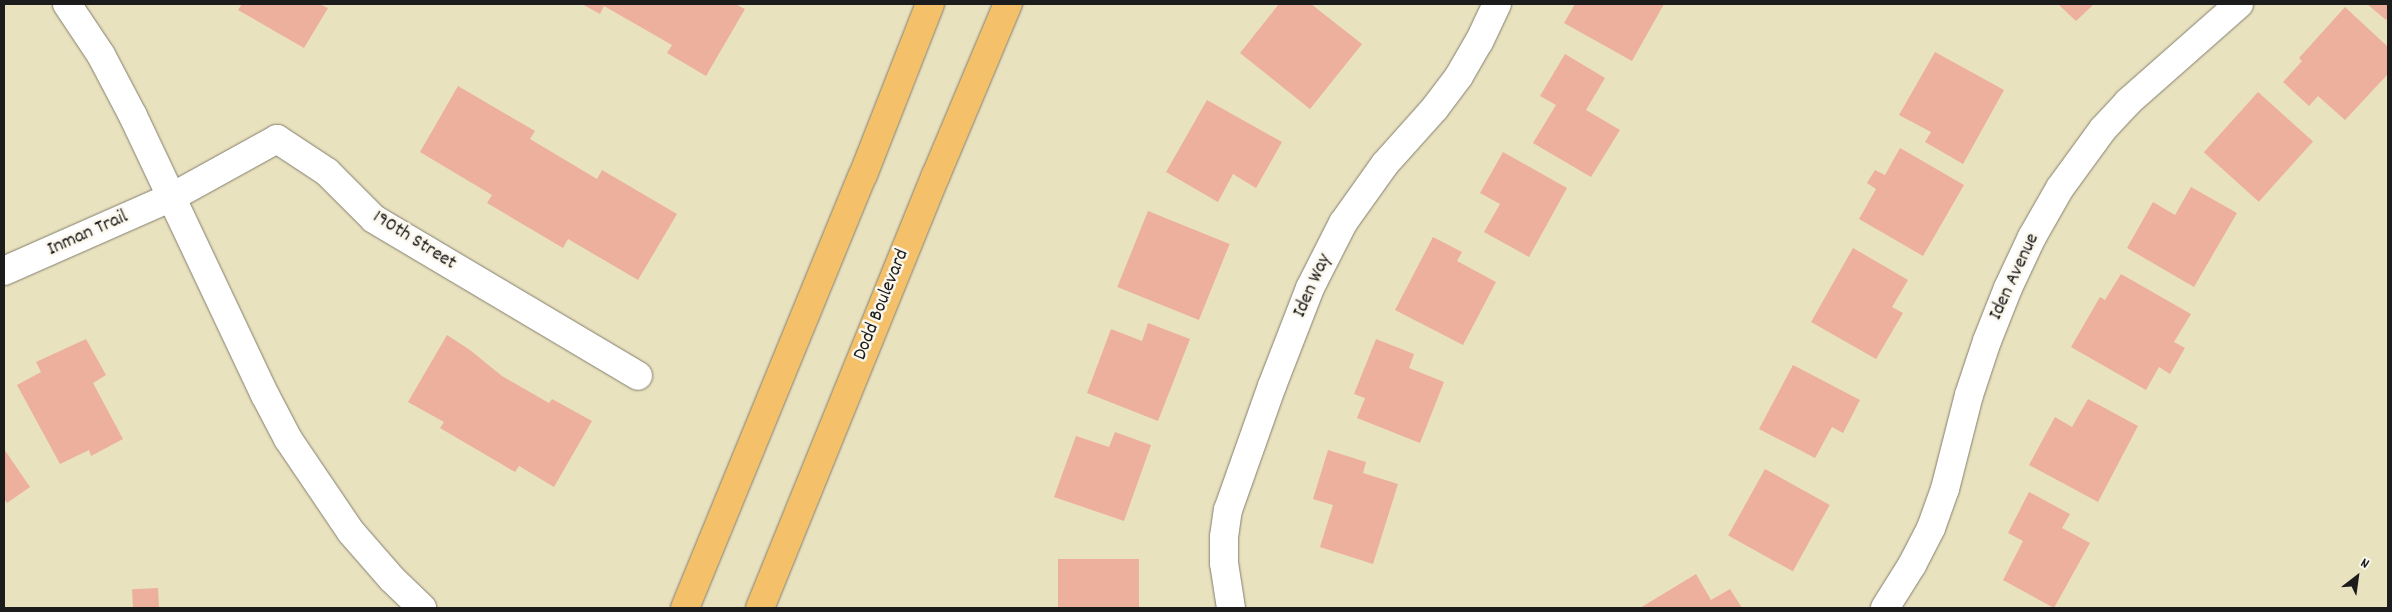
<!DOCTYPE html>
<html>
<head>
<meta charset="utf-8">
<style>
	body { margin:0 }
	#map { position:relative; width:2392px; height:612px; overflow:hidden; background:#e9e2bf; font-family:Dekko,sans-serif }
	div>[style] { position:absolute }
	.building>* { inset:0; background:#ecb09c; transform-origin:0 0 }
	.roads { filter:drop-shadow(0 0 1px #827f6e) drop-shadow(0 0 1px #827f6e) }
	.minor>* { height:28px; margin:-14px; padding:0 14px; transform-origin:14px; border-radius:14px; background:#fff }
	.major>* { height:28px; margin:-14px; padding:0 14px; transform-origin:14px; border-radius:14px; background:#f4c16a }
	span { translate:-50% -50%; white-space:nowrap; text-align:center; line-height:1.15; -webkit-text-stroke:5px #fbf7ec; paint-order:stroke }
	.street-label { font-size:20px; color:#1c1c1c }
	.frame { position:absolute; inset:0; border:5px solid #1c1c1c; pointer-events:none }
	.north { position:absolute; left:2332px; top:552px; width:50px; height:50px; -webkit-text-stroke:4px #fbf7ec; paint-order:stroke; rotate:30deg; font-size:14px; font-weight:700; line-height:20px; text-align:center; color:#1c1c1c }
	.north::after { content:''; display:block; margin:auto; width:18px; height:22px; background:#1c1c1c; clip-path:polygon(50% 0,100% 100%,50% 72%,0 100%) }
</style>
</head>
<body>
<div id="map">
	<div class="building">
		<i style="clip-path:polygon(242px 4px,319px 4px,328px 8px,304px 48px,238px 10px)"></i>
		<i style="clip-path:polygon(582px 4px,735px 4px,745px 9px,706px 76px,667px 53px,672px 45px,604px 6px,600px 14px)"></i>
		<i style="clip-path:polygon(1279px 4px,1311px 4px,1362px 44px,1310px 109px,1240px 53px)"></i>
		<i style="clip-path:polygon(1575px 4px,1664px 4px,1632px 61px,1564px 23px)"></i>
		<i style="clip-path:polygon(2058px 4px,2094px 4px,2076px 21px)"></i>
		<i style="clip-path:polygon(2367px 4px,2388px 4px,2388px 17px,2386px 20px)"></i>
		<i style="clip-path:polygon(2345px 7px,2388px 47px,2388px 74px,2345px 120px,2318px 96px,2309px 106px,2283px 82px,2302px 61px,2299px 58px)"></i>
		<i style="clip-path:polygon(1935px 52px,2004px 90px,1963px 164px,1925px 142px,1931px 132px,1899px 115px)"></i>
		<i style="clip-path:polygon(1565px 54px,1605px 78px,1586px 110px,1620px 130px,1591px 177px,1533px 143px,1556px 105px,1540px 96px)"></i>
		<i style="clip-path:polygon(458px 86px,535px 131px,530px 139px,597px 179px,602px 170px,677px 214px,638px 280px,568px 239px,563px 248px,487px 203px,492px 195px,420px 152px)"></i>
		<i style="left:2258px;top:92px;width:74px;height:81px;rotate:42deg"></i>
		<i style="clip-path:polygon(1207px 100px,1282px 142px,1256px 188px,1233px 174px,1218px 202px,1166px 172px)"></i>
		<i style="clip-path:polygon(1900px 148px,1964px 185px,1923px 256px,1859px 219px,1876px 189px,1867px 183px,1875px 170px,1885px 175px)"></i>
		<i style="clip-path:polygon(1503px 152px,1567px 188px,1529px 257px,1484px 232px,1500px 204px,1480px 193px)"></i>
		<i style="clip-path:polygon(2191px 187px,2237px 213px,2194px 287px,2127px 248px,2153px 202px,2175px 215px)"></i>
		<i style="left:1148px;top:211px;width:88px;height:82px;rotate:22deg"></i>
		<i style="clip-path:polygon(1433px 237px,1462px 252px,1457px 261px,1496px 282px,1463px 345px,1395px 310px)"></i>
		<i style="clip-path:polygon(1853px 248px,1908px 280px,1892px 307px,1903px 313px,1876px 359px,1811px 322px)"></i>
		<i style="clip-path:polygon(2121px 274px,2191px 314px,2174px 342px,2185px 348px,2170px 374px,2159px 367px,2146px 390px,2071px 347px,2100px 297px,2105px 300px)"></i>
		<i style="clip-path:polygon(1148px 323px,1190px 339px,1158px 421px,1087px 393px,1111px 329px,1142px 341px)"></i>
		<i style="clip-path:polygon(447px 335px,470px 350px,502px 376px,549px 403px,552px 399px,592px 421px,554px 487px,519px 466px,515px 472px,440px 428px,444px 422px,408px 402px)"></i>
		<i style="clip-path:polygon(86px 339px,106px 375px,93px 383px,123px 439px,91px 456px,89px 450px,60px 464px,17px 385px,41px 372px,36px 362px)"></i>
		<i style="clip-path:polygon(1376px 339px,1414px 354px,1409px 368px,1444px 382px,1420px 443px,1357px 418px,1365px 398px,1354px 394px)"></i>
		<i style="clip-path:polygon(1793px 365px,1860px 400px,1843px 433px,1832px 427px,1815px 458px,1759px 429px)"></i>
		<i style="clip-path:polygon(2088px 399px,2138px 426px,2098px 502px,2029px 465px,2055px 417px,2072px 427px)"></i>
		<i style="clip-path:polygon(1115px 432px,1151px 445px,1124px 521px,1054px 497px,1076px 436px,1109px 447px)"></i>
		<i style="clip-path:polygon(4px 449px,30px 487px,7px 503px,4px 499px)"></i>
		<i style="clip-path:polygon(1328px 450px,1366px 462px,1363px 473px,1398px 484px,1373px 564px,1320px 547px,1333px 505px,1313px 499px)"></i>
		<i style="left:1765px;top:469px;width:74px;height:76px;rotate:29deg"></i>
		<i style="clip-path:polygon(2029px 492px,2070px 514px,2062px 528px,2090px 543px,2054px 608px,2003px 580px,2023px 541px,2008px 533px)"></i>
		<i style="left:1058px;top:559px;width:81px;height:49px"></i>
		<i style="clip-path:polygon(1696px 574px,1711px 600px,1730px 589px,1742px 608px,1640px 608px)"></i>
		<i style="left:158px;top:588px;width:20px;height:26px;rotate:87deg"></i>
	</div>
	<div class="roads">
		<div class="minor">
			<i style="left:67px;top:4px;width:61px;rotate:56.3deg"></i>
			<i style="left:101px;top:55px;width:69px;rotate:62.3deg"></i>
			<i style="left:133px;top:116px;width:309px;rotate:64.7deg"></i>
			<i style="left:265px;top:395px;width:50px;rotate:62.4deg"></i>
			<i style="left:288px;top:439px;width:112px;rotate:55.9deg"></i>
			<i style="left:351px;top:532px;width:62px;rotate:48.9deg"></i>
			<i style="left:392px;top:579px;width:42px;rotate:44deg"></i>
			<i style="left:4px;top:271px;width:184px;rotate:-23.8deg"></i>
			<i style="left:172px;top:197px;width:120px;rotate:-28.9deg"></i>
			<i style="left:277px;top:139px;width:60px;rotate:33.4deg"></i>
			<i style="left:327px;top:172px;width:66px;rotate:45deg"></i>
			<i style="left:374px;top:219px;width:307px;rotate:30.7deg"></i>
			<i style="left:1231px;top:608px;width:46px;rotate:-98.8deg"></i>
			<i style="left:1224px;top:563px;width:26px;rotate:-90deg"></i>
			<i style="left:1224px;top:537px;width:27px;rotate:-82deg"></i>
			<i style="left:1228px;top:510px;width:132px;rotate:-70.5deg"></i>
			<i style="left:1272px;top:386px;width:105px;rotate:-68.8deg"></i>
			<i style="left:1310px;top:288px;width:73px;rotate:-63.1deg"></i>
			<i style="left:1343px;top:223px;width:72px;rotate:-54.6deg"></i>
			<i style="left:1385px;top:164px;width:75px;rotate:-48.2deg"></i>
			<i style="left:1435px;top:108px;width:40px;rotate:-53deg"></i>
			<i style="left:1459px;top:76px;width:39px;rotate:-60deg"></i>
			<i style="left:1479px;top:42px;width:42px;rotate:-64.7deg"></i>
			<i style="left:1885px;top:608px;width:51px;rotate:-57.9deg"></i>
			<i style="left:1912px;top:565px;width:42px;rotate:-62.8deg"></i>
			<i style="left:1931px;top:528px;width:41px;rotate:-70.3deg"></i>
			<i style="left:1945px;top:489px;width:97px;rotate:-75.7deg"></i>
			<i style="left:1969px;top:395px;width:57px;rotate:-71.6deg"></i>
			<i style="left:1987px;top:341px;width:57px;rotate:-68.4deg"></i>
			<i style="left:2008px;top:288px;width:56px;rotate:-64.8deg"></i>
			<i style="left:2032px;top:237px;width:56px;rotate:-60.3deg"></i>
			<i style="left:2060px;top:188px;width:73px;rotate:-53.9deg"></i>
			<i style="left:2103px;top:129px;width:37px;rotate:-47deg"></i>
			<i style="left:2128px;top:102px;width:148px;rotate:-41.4deg"></i>
		</div>
		<div class="major">
			<i style="left:685px;top:608px;width:468px;rotate:-67.7deg"></i>
			<i style="left:863px;top:175px;width:184px;rotate:-68.6deg"></i>
			<i style="left:760px;top:608px;width:467px;rotate:-67.9deg"></i>
			<i style="left:936px;top:175px;width:186px;rotate:-67.2deg"></i>
		</div>
	</div>
	<div class="street-label">
		<span style="left:88px;top:234px;rotate:-24deg">Inman Trail</span>
		<span style="left:414px;top:241px;rotate:32deg">190th Street</span>
		<span style="left:2015px;top:277px;rotate:-65deg">Iden Avenue</span>
		<span style="left:1313px;top:286px;rotate:-66deg">Iden Way</span>
		<span style="left:882px;top:305px;rotate:-68deg">Dodd Boulevard</span>
	</div>
	<div class="frame"></div>
	<div class="north">N</div>
</div>
</body>
</html>
